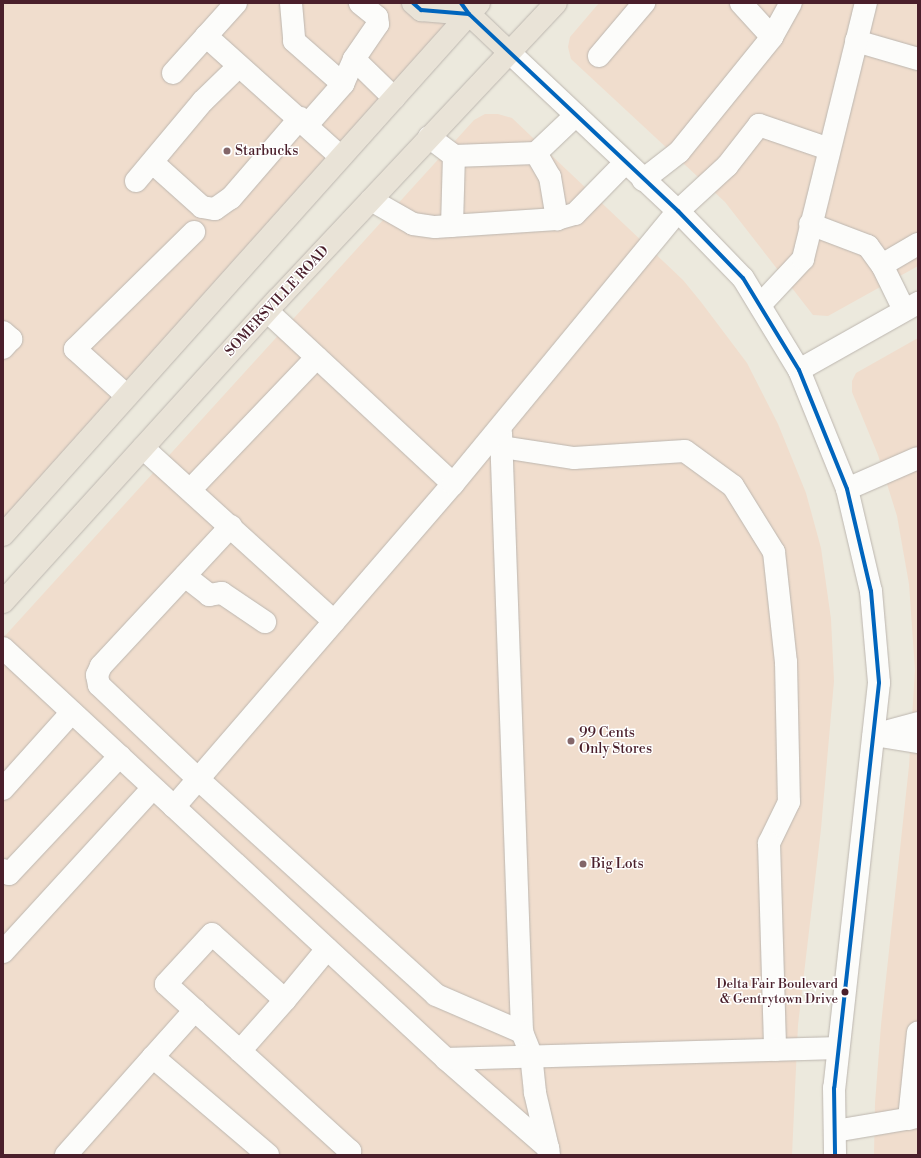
<!DOCTYPE html>
<html>
<head>
<meta charset="utf-8">
<style>
	body { margin:0 }
	#map { position:relative; width:921px; height:1158px; overflow:hidden; background:#ece9dd; font-family:"Libre Bodoni",serif }
	div>[style] { position:absolute }
	.built>* { inset:0; background:#f0ddcd }
	.roads { filter:drop-shadow(0 0 1px #bcb6af) drop-shadow(0 0 1px #bcb6af) }
	.minor>* { height:22px; margin:-11px; padding:0 11px; transform-origin:11px; border-radius:11px; background:#fcfcfa }
	.major>* { height:22px; margin:-11px; padding:0 11px; transform-origin:11px; border-radius:11px; background:#e9e3d7 }
	.bus-1>* { height:4px; margin:-2px; padding:0 2px; transform-origin:2px; border-radius:2px; background:#0065bd }
	.dots>* { width:11px; height:11px; translate:-50% -50%; box-sizing:border-box; border:2px solid #fff; border-radius:50% }
	span { translate:-50% -50%; white-space:nowrap; text-align:center; line-height:1.15; -webkit-text-stroke:3px #fff; paint-order:stroke }
	.bus-label { font-size:13px; color:#4a1f2b }
	.right { translate:-100% -50%; text-align:right }
	.poi-label { font-size:14px; color:#4a1f2b }
	.left { translate:0 -50%; text-align:left }
	.street-label { font-size:14px; color:#4a1f2b }
	.frame { position:absolute; inset:0; border:4px solid #4a1f2b; pointer-events:none }
</style>
</head>
<body>
<div id="map">
	<div class="built">
		<i style="clip-path:polygon(3px 3px,413px 3px,469px 14px,3px 535px)"></i>
		<i style="clip-path:polygon(599px 3px,918px 3px,918px 266px,828px 316px,813px 315px,725px 202px,571px 59px,568px 47px,570px 37px)"></i>
		<i style="clip-path:polygon(485px 114px,498px 114px,512px 118px,683px 280px,701px 302px,747px 363px,778px 424px,806px 493px,821px 548px,831px 619px,834px 681px,821px 829px,798px 1025px,792px 1155px,3px 1155px,3px 638px,474px 120px)"></i>
		<i style="clip-path:polygon(918px 338px,918px 1155px,874px 1155px,875px 1103px,881px 1025px,909px 766px,915px 670px,909px 584px,897px 516px,878px 455px,852px 392px,852px 381px,856px 373px)"></i>
	</div>
	<div class="roads">
		<div class="minor">
			<i style="left:291px;top:3px;width:38px;rotate:85deg"></i>
			<i style="left:294px;top:41px;width:65px;rotate:41.3deg"></i>
			<i style="left:343px;top:84px;width:27px;rotate:-66deg"></i>
			<i style="left:354px;top:59px;width:56px;rotate:44.3deg"></i>
			<i style="left:206px;top:36px;width:181px;rotate:41.9deg"></i>
			<i style="left:772px;top:37px;width:39px;rotate:-61deg"></i>
			<i style="left:856px;top:41px;width:65px;rotate:16.2deg"></i>
			<i style="left:509px;top:52px;width:232px;rotate:43.3deg"></i>
			<i style="left:678px;top:211px;width:93px;rotate:45.9deg"></i>
			<i style="left:743px;top:278px;width:108px;rotate:58.7deg"></i>
			<i style="left:799px;top:370px;width:128px;rotate:68deg"></i>
			<i style="left:847px;top:489px;width:105px;rotate:76.8deg"></i>
			<i style="left:871px;top:591px;width:92px;rotate:85deg"></i>
			<i style="left:879px;top:683px;width:407px;rotate:96.3deg"></i>
			<i style="left:834px;top:1088px;width:67px;rotate:89.1deg"></i>
			<i style="left:599px;top:56px;width:70px;rotate:-49.7deg"></i>
			<i style="left:354px;top:59px;width:42px;rotate:-55.6deg"></i>
			<i style="left:378px;top:24px;width:7px;rotate:-98deg"></i>
			<i style="left:377px;top:17px;width:22px;rotate:-141deg"></i>
			<i style="left:173px;top:73px;width:94px;rotate:-48deg"></i>
			<i style="left:307px;top:125px;width:55px;rotate:-48.7deg"></i>
			<i style="left:429px;top:137px;width:31px;rotate:37deg"></i>
			<i style="left:454px;top:156px;width:82px;rotate:-2.1deg"></i>
			<i style="left:536px;top:153px;width:55px;rotate:-43.5deg"></i>
			<i style="left:536px;top:153px;width:28px;rotate:60deg"></i>
			<i style="left:550px;top:177px;width:43px;rotate:80.5deg"></i>
			<i style="left:153px;top:163px;width:66px;rotate:41.9deg"></i>
			<i style="left:202px;top:207px;width:13px;rotate:9deg"></i>
			<i style="left:215px;top:209px;width:19px;rotate:-35deg"></i>
			<i style="left:231px;top:198px;width:106px;rotate:-49.2deg"></i>
			<i style="left:643px;top:180px;width:46px;rotate:-37.9deg"></i>
			<i style="left:679px;top:152px;width:148px;rotate:-51deg"></i>
			<i style="left:772px;top:37px;width:46px;rotate:-132.4deg"></i>
			<i style="left:136px;top:181px;width:104px;rotate:-50.1deg"></i>
			<i style="left:203px;top:101px;width:50px;rotate:-44.2deg"></i>
			<i style="left:371px;top:200px;width:48px;rotate:29.7deg"></i>
			<i style="left:413px;top:224px;width:22px;rotate:8deg"></i>
			<i style="left:435px;top:227px;width:122px;rotate:-3.8deg"></i>
			<i style="left:557px;top:219px;width:19px;rotate:-16deg"></i>
			<i style="left:575px;top:214px;width:71px;rotate:-45.6deg"></i>
			<i style="left:810px;top:224px;width:62px;rotate:20.8deg"></i>
			<i style="left:868px;top:246px;width:24px;rotate:54deg"></i>
			<i style="left:882px;top:265px;width:42px;rotate:-30.3deg"></i>
			<i style="left:452px;top:226px;width:70px;rotate:-88.4deg"></i>
			<i style="left:882px;top:265px;width:50px;rotate:63.9deg"></i>
			<i style="left:760px;top:305px;width:63px;rotate:-46.9deg"></i>
			<i style="left:803px;top:259px;width:264px;rotate:-76.2deg"></i>
			<i style="left:267px;top:311px;width:254px;rotate:42.9deg"></i>
			<i style="left:3px;top:332px;width:11px;rotate:41deg"></i>
			<i style="left:11px;top:339px;width:12px;rotate:132deg"></i>
			<i style="left:799px;top:370px;width:137px;rotate:-29.4deg"></i>
			<i style="left:127px;top:396px;width:70px;rotate:-137.9deg"></i>
			<i style="left:75px;top:349px;width:167px;rotate:-44.5deg"></i>
			<i style="left:501px;top:433px;width:599px;rotate:87.99deg"></i>
			<i style="left:522px;top:1032px;width:24px;rotate:68deg"></i>
			<i style="left:531px;top:1054px;width:39px;rotate:84deg"></i>
			<i style="left:535px;top:1093px;width:57px;rotate:76.7deg"></i>
			<i style="left:502px;top:447px;width:73px;rotate:8.7deg"></i>
			<i style="left:574px;top:458px;width:111px;rotate:-3.6deg"></i>
			<i style="left:685px;top:451px;width:59px;rotate:36.1deg"></i>
			<i style="left:733px;top:486px;width:78px;rotate:58.2deg"></i>
			<i style="left:774px;top:552px;width:111px;rotate:83.8deg"></i>
			<i style="left:786px;top:662px;width:140px;rotate:88.8deg"></i>
			<i style="left:789px;top:802px;width:46px;rotate:116deg"></i>
			<i style="left:769px;top:843px;width:207px;rotate:88.3deg"></i>
			<i style="left:143px;top:448px;width:258px;rotate:42.2deg"></i>
			<i style="left:191px;top:489px;width:182px;rotate:-46.3deg"></i>
			<i style="left:847px;top:489px;width:77px;rotate:-23.6deg"></i>
			<i style="left:231px;top:526px;width:191px;rotate:132.9deg"></i>
			<i style="left:101px;top:666px;width:10px;rotate:114deg"></i>
			<i style="left:97px;top:675px;width:10px;rotate:79deg"></i>
			<i style="left:99px;top:685px;width:137px;rotate:43.5deg"></i>
			<i style="left:198px;top:779px;width:321px;rotate:42.2deg"></i>
			<i style="left:436px;top:995px;width:94px;rotate:23.3deg"></i>
			<i style="left:185px;top:576px;width:31px;rotate:38deg"></i>
			<i style="left:209px;top:595px;width:13px;rotate:-9deg"></i>
			<i style="left:222px;top:593px;width:52px;rotate:34deg"></i>
			<i style="left:3px;top:648px;width:604px;rotate:42.85deg"></i>
			<i style="left:446px;top:1059px;width:135px;rotate:41.1deg"></i>
			<i style="left:548px;top:1148px;width:7px;rotate:82deg"></i>
			<i style="left:918px;top:723px;width:46px;rotate:164.7deg"></i>
			<i style="left:874px;top:735px;width:45px;rotate:9deg"></i>
			<i style="left:3px;top:789px;width:103px;rotate:-48.1deg"></i>
			<i style="left:174px;top:807px;width:427px;rotate:-49.2deg"></i>
			<i style="left:453px;top:484px;width:354px;rotate:-50.5deg"></i>
			<i style="left:678px;top:211px;width:67px;rotate:-42.6deg"></i>
			<i style="left:727px;top:166px;width:52px;rotate:-52deg"></i>
			<i style="left:759px;top:125px;width:74px;rotate:18.9deg"></i>
			<i style="left:3px;top:870px;width:7px;rotate:34deg"></i>
			<i style="left:9px;top:874px;width:162px;rotate:-46.8deg"></i>
			<i style="left:3px;top:952px;width:222px;rotate:-47.6deg"></i>
			<i style="left:285px;top:1000px;width:98px;rotate:-137.9deg"></i>
			<i style="left:212px;top:934px;width:68px;rotate:132.6deg"></i>
			<i style="left:166px;top:984px;width:100px;rotate:42.2deg"></i>
			<i style="left:240px;top:1051px;width:68px;rotate:-48.6deg"></i>
			<i style="left:285px;top:1000px;width:66px;rotate:-50.5deg"></i>
			<i style="left:240px;top:1051px;width:149px;rotate:42.3deg"></i>
			<i style="left:350px;top:1151px;width:4px;rotate:90deg"></i>
			<i style="left:153px;top:1057px;width:63px;rotate:-48.2deg"></i>
			<i style="left:446px;top:1059px;width:392px;rotate:-1.6deg"></i>
			<i style="left:909px;top:1119px;width:87px;rotate:-84.1deg"></i>
			<i style="left:835px;top:1131px;width:84px;rotate:-9.6deg"></i>
			<i style="left:66px;top:1155px;width:131px;rotate:-48.4deg"></i>
			<i style="left:153px;top:1057px;width:151px;rotate:40.4deg"></i>
		</div>
		<div class="major">
			<i style="left:413px;top:3px;width:11px;rotate:41deg"></i>
			<i style="left:421px;top:10px;width:48px;rotate:4.8deg"></i>
			<i style="left:461px;top:3px;width:14px;rotate:54deg"></i>
			<i style="left:469px;top:14px;width:55px;rotate:43.5deg"></i>
			<i style="left:3px;top:535px;width:714px;rotate:-48.18deg"></i>
			<i style="left:3px;top:602px;width:409px;rotate:-47.8deg"></i>
			<i style="left:278px;top:299px;width:406px;rotate:-46.8deg"></i>
		</div>
	</div>
	<div class="bus-1">
		<i style="left:413px;top:3px;width:11px;rotate:41deg"></i>
		<i style="left:421px;top:10px;width:48px;rotate:4.8deg"></i>
		<i style="left:461px;top:3px;width:14px;rotate:54deg"></i>
		<i style="left:469px;top:14px;width:287px;rotate:43.3deg"></i>
		<i style="left:678px;top:211px;width:93px;rotate:45.9deg"></i>
		<i style="left:743px;top:278px;width:108px;rotate:58.7deg"></i>
		<i style="left:799px;top:370px;width:128px;rotate:68deg"></i>
		<i style="left:847px;top:489px;width:105px;rotate:76.8deg"></i>
		<i style="left:871px;top:591px;width:92px;rotate:85deg"></i>
		<i style="left:879px;top:683px;width:407px;rotate:96.3deg"></i>
		<i style="left:834px;top:1088px;width:67px;rotate:89.1deg"></i>
	</div>
	<div class="dots">
		<i style="left:227px;top:151px;background:#836669"></i>
		<i style="left:571px;top:741px;background:#836669"></i>
		<i style="left:583px;top:864px;background:#836669"></i>
		<i style="left:845px;top:992px;background:#4a1f2b"></i>
	</div>
	<div class="bus-label">
		<span class="right" style="left:838px;top:992px">Delta Fair Boulevard<br>&amp; Gentrytown Drive</span>
	</div>
	<div class="poi-label">
		<span class="left" style="left:235px;top:151px">Starbucks</span>
		<span class="left" style="left:579px;top:741px">99 Cents<br>Only Stores</span>
		<span class="left" style="left:591px;top:864px">Big Lots</span>
	</div>
	<div class="street-label">
		<span style="left:277px;top:301px;rotate:-47deg">SOMERSVILLE ROAD</span>
	</div>
	<div class="frame"></div>
</div>
</body>
</html>
